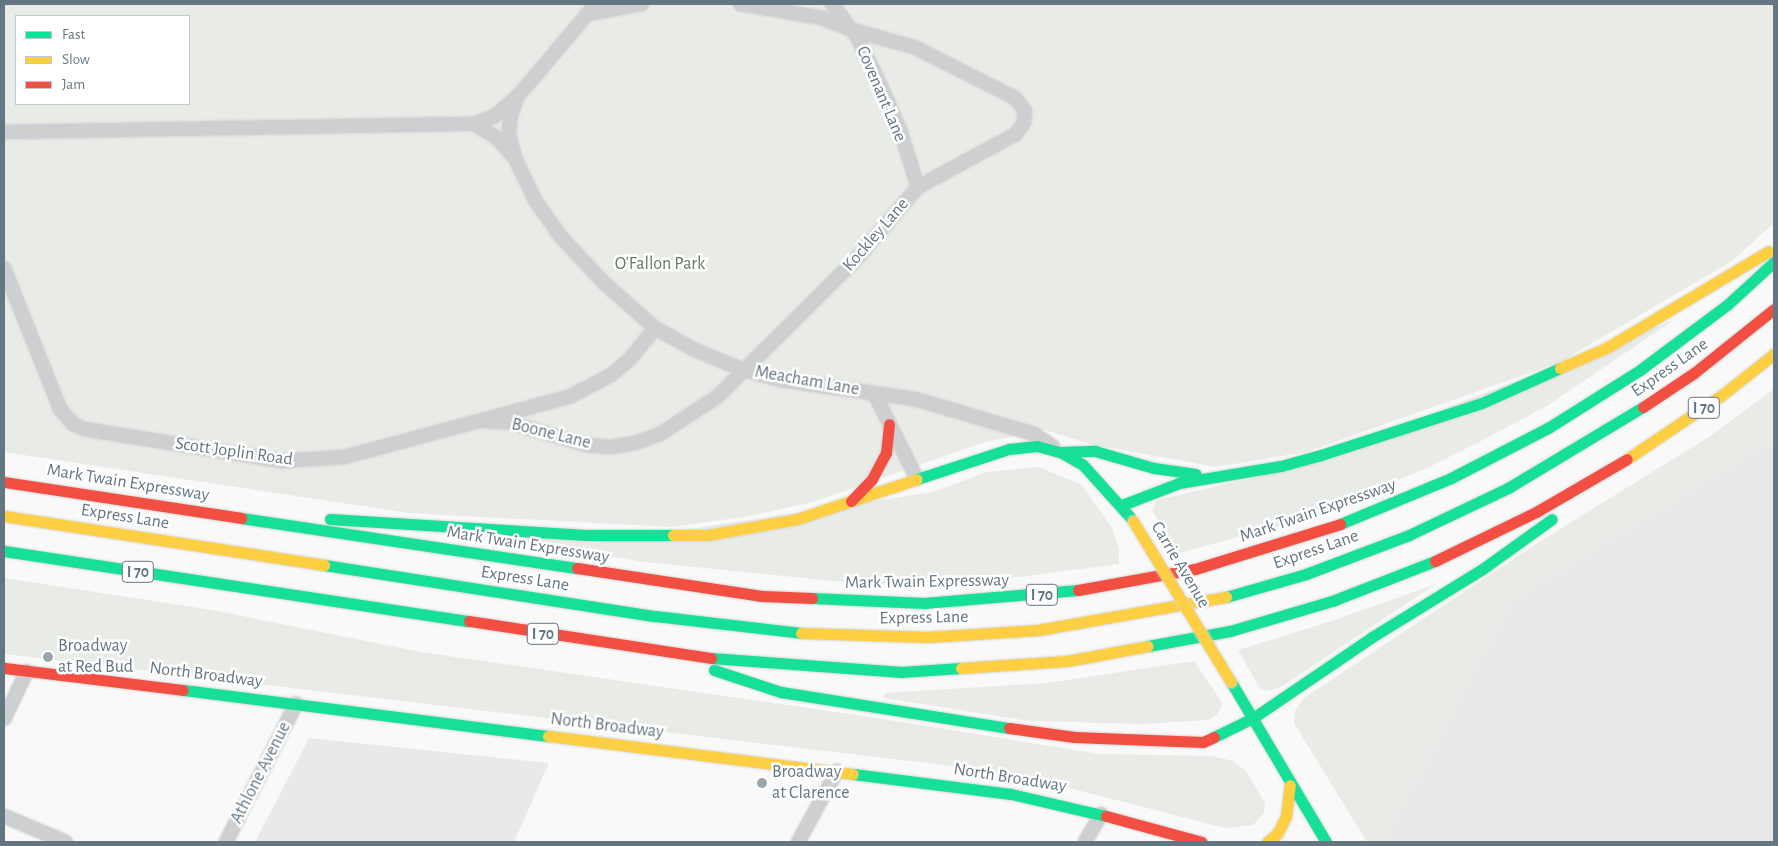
<!DOCTYPE html>
<html>
<head>
<meta charset="utf-8">
<style>
	body { margin:0 }
	#map { position:relative; width:1778px; height:846px; overflow:hidden; background:#f9f9f9; font-family:"Alegreya Sans",sans-serif }
	div>[style] { position:absolute }
	.built>* { inset:0; background:#e8e9e9 }
	.green>* { inset:0; background:#e8ebe6 }
	.roads { filter:drop-shadow(0 0 1px #d5d6d7) drop-shadow(0 0 1px #d5d6d7) }
	.street>* { height:14px; margin:-7px; padding:0 7px; transform-origin:7px; border-radius:7px; background:#cecfd0 }
	.fast>* { height:11px; margin:-5.5px; padding:0 5.5px; transform-origin:5.5px; border-radius:5.5px; background:#16e098 }
	.slow>* { height:11px; margin:-5.5px; padding:0 5.5px; transform-origin:5.5px; border-radius:5.5px; background:#ffcf43 }
	.jam>* { height:11px; margin:-5.5px; padding:0 5.5px; transform-origin:5.5px; border-radius:5.5px; background:#f24e42 }
	.bridges { filter:drop-shadow(0 0 1px #d5d6d7) drop-shadow(0 0 1px #d5d6d7) }
	.slow-bridge>* { height:11px; margin:-5.5px; padding:0 5.5px; transform-origin:5.5px; border-radius:5.5px; background:#ffcf43 }
	.dots>* { width:14px; height:14px; translate:-50% -50%; box-sizing:border-box; border:2px solid #fff; border-radius:50% }
	span { translate:-50% -50%; white-space:nowrap; text-align:center; line-height:1.15; -webkit-text-stroke:5px #fff; paint-order:stroke }
	.shield-label span { padding:1px 4px; background:#fff; border:1px solid; border-radius:4px; -webkit-text-stroke-width:0 }
	.shield-label { font-size:16px; color:#657683; font-weight:700 }
	.street-label { font-size:18px; color:#657683 }
	.park-label { font-size:18px; color:#687a64 }
	.poi-label { font-size:18px; color:#657683 }
	.left { translate:0 -50%; text-align:left }
	.frame { position:absolute; inset:0; border:5px solid #657683; pointer-events:none }
	.legend { position:absolute; left:15px; top:15px; width:175px; height:90px; box-sizing:border-box; background:#fff; border:1px solid #c1c8cd; margin:0; padding:6px 9px; list-style:none; font-size:15px; color:#657683 }
	.legend li { display:flex; align-items:center; gap:10px; height:25px }
	.legend b { width:25px; border:1px solid #c1c8cd }
</style>
</head>
<body>
<div id="map">
	<div class="built">
		<i style="clip-path:polygon(1774px 439px,1774px 842px,1383px 842px,1511px 600px)"></i>
		<i style="clip-path:polygon(309px 738px,549px 763px,514px 842px,255px 842px)"></i>
	</div>
	<div class="green">
		<i style="clip-path:polygon(evenodd,4px 4px,1774px 4px,1774px 223px,1732px 261px,1560px 362px,1306px 452px,1216px 467px,1090px 444px,1045px 430px,985px 442px,813px 502px,750px 516px,672px 527px,409px 513px,4px 452px,4px 4px,16px 16px,189px 16px,189px 104px,16px 104px,16px 16px)"></i>
		<i style="clip-path:polygon(1674px 320px,1545px 407px,1483px 440px,1427px 468px,1294px 522px,1179px 553px,1152px 511px,1157px 500px,1283px 471px)"></i>
		<i style="clip-path:polygon(1774px 389px,1774px 439px,1511px 600px,1383px 842px,1367px 842px,1294px 723px,1295px 711px,1304px 698px,1539px 542px,1709px 437px)"></i>
		<i style="clip-path:polygon(1039px 467px,1082px 485px,1112px 528px,1119px 548px,1119px 564px,994px 580px,863px 584px,645px 562px,465px 533px,597px 543px,933px 492px,987px 472px)"></i>
		<i style="clip-path:polygon(4px 578px,212px 610px,421px 652px,870px 717px,1100px 754px,1212px 756px,1233px 761px,1246px 771px,1265px 803px,1264px 813px,1253px 825px,1225px 828px,1050px 783px,953px 766px,4px 654px)"></i>
		<i style="clip-path:polygon(1436px 584px,1279px 688px,1267px 691px,1260px 688px,1238px 650px,1332px 621px)"></i>
		<i style="clip-path:polygon(1194px 661px,1223px 704px,1217px 715px,1208px 720px,1143px 724px,1029px 721px,884px 698px,885px 693px,1047px 683px)"></i>
	</div>
	<div class="roads">
		<div class="street">
			<i style="left:596px;top:4px;width:122px;rotate:130.3deg"></i>
			<i style="left:517px;top:97px;width:22px;rotate:108deg"></i>
			<i style="left:510px;top:118px;width:17px;rotate:93deg"></i>
			<i style="left:509px;top:135px;width:24px;rotate:75deg"></i>
			<i style="left:515px;top:158px;width:47px;rotate:64.5deg"></i>
			<i style="left:535px;top:200px;width:45px;rotate:54.9deg"></i>
			<i style="left:561px;top:237px;width:62px;rotate:47deg"></i>
			<i style="left:603px;top:282px;width:69px;rotate:41.5deg"></i>
			<i style="left:655px;top:328px;width:46px;rotate:28.8deg"></i>
			<i style="left:695px;top:350px;width:53px;rotate:22.2deg"></i>
			<i style="left:744px;top:370px;width:38px;rotate:15deg"></i>
			<i style="left:781px;top:380px;width:135px;rotate:8.1deg"></i>
			<i style="left:915px;top:399px;width:124px;rotate:16.4deg"></i>
			<i style="left:1034px;top:434px;width:23px;rotate:34deg"></i>
			<i style="left:832px;top:4px;width:41px;rotate:52.9deg"></i>
			<i style="left:857px;top:37px;width:52px;rotate:63.9deg"></i>
			<i style="left:880px;top:84px;width:50px;rotate:66.5deg"></i>
			<i style="left:900px;top:130px;width:60px;rotate:72.5deg"></i>
			<i style="left:587px;top:14px;width:56px;rotate:-10.3deg"></i>
			<i style="left:474px;top:124px;width:22px;rotate:-21deg"></i>
			<i style="left:495px;top:116px;width:29px;rotate:-41deg"></i>
			<i style="left:4px;top:132px;width:470px;rotate:-1deg"></i>
			<i style="left:474px;top:124px;width:26px;rotate:31deg"></i>
			<i style="left:496px;top:137px;width:25px;rotate:48deg"></i>
			<i style="left:4px;top:268px;width:152px;rotate:68.3deg"></i>
			<i style="left:60px;top:409px;width:20px;rotate:49deg"></i>
			<i style="left:73px;top:424px;width:12px;rotate:24deg"></i>
			<i style="left:84px;top:429px;width:201px;rotate:9.2deg"></i>
			<i style="left:282px;top:461px;width:62px;rotate:-3.7deg"></i>
			<i style="left:344px;top:457px;width:235px;rotate:-15deg"></i>
			<i style="left:571px;top:396px;width:45px;rotate:-27.7deg"></i>
			<i style="left:611px;top:375px;width:25px;rotate:-40deg"></i>
			<i style="left:630px;top:359px;width:40px;rotate:-51deg"></i>
			<i style="left:874px;top:393px;width:96px;rotate:63.4deg"></i>
			<i style="left:484px;top:421px;width:27px;rotate:4deg"></i>
			<i style="left:511px;top:423px;width:78px;rotate:16.3deg"></i>
			<i style="left:586px;top:445px;width:24px;rotate:5deg"></i>
			<i style="left:610px;top:447px;width:25px;rotate:-9deg"></i>
			<i style="left:635px;top:443px;width:27px;rotate:-20deg"></i>
			<i style="left:660px;top:434px;width:68px;rotate:-33deg"></i>
			<i style="left:717px;top:397px;width:202px;rotate:-44.8deg"></i>
			<i style="left:860px;top:255px;width:89px;rotate:-49.5deg"></i>
			<i style="left:918px;top:187px;width:111px;rotate:-28.4deg"></i>
			<i style="left:1016px;top:134px;width:14px;rotate:-56deg"></i>
			<i style="left:1024px;top:122px;width:11px;rotate:-85deg"></i>
			<i style="left:1025px;top:111px;width:16px;rotate:-128deg"></i>
			<i style="left:1015px;top:98px;width:113px;rotate:-153.2deg"></i>
			<i style="left:914px;top:47px;width:64px;rotate:-164.7deg"></i>
			<i style="left:852px;top:30px;width:32px;rotate:-158deg"></i>
			<i style="left:822px;top:18px;width:83px;rotate:-170.3deg"></i>
			<i style="left:4px;top:719px;width:53px;rotate:-64.4deg"></i>
			<i style="left:4px;top:816px;width:67px;rotate:22.8deg"></i>
			<i style="left:226px;top:842px;width:155px;rotate:-63.1deg"></i>
			<i style="left:798px;top:842px;width:81px;rotate:-61.2deg"></i>
			<i style="left:1085px;top:842px;width:32px;rotate:-60deg"></i>
		</div>
		<div class="fast">
			<i style="left:1060px;top:452px;width:35px;rotate:-2deg"></i>
			<i style="left:1095px;top:451px;width:61px;rotate:16.1deg"></i>
			<i style="left:1154px;top:468px;width:42px;rotate:8.1deg"></i>
			<i style="left:917px;top:479px;width:97px;rotate:-18.1deg"></i>
			<i style="left:1009px;top:449px;width:28px;rotate:-6deg"></i>
			<i style="left:1037px;top:446px;width:24px;rotate:15deg"></i>
			<i style="left:1060px;top:452px;width:26px;rotate:29deg"></i>
			<i style="left:1083px;top:465px;width:70px;rotate:47.9deg"></i>
			<i style="left:1122px;top:505px;width:61px;rotate:-21.1deg"></i>
			<i style="left:1179px;top:483px;width:103px;rotate:-9.5deg"></i>
			<i style="left:1281px;top:466px;width:41px;rotate:-15.4deg"></i>
			<i style="left:1321px;top:455px;width:169px;rotate:-17.9deg"></i>
			<i style="left:1482px;top:403px;width:85px;rotate:-24.2deg"></i>
			<i style="left:241px;top:518px;width:340px;rotate:8.5deg"></i>
			<i style="left:330px;top:519px;width:256px;rotate:3.6deg"></i>
			<i style="left:585px;top:535px;width:88px"></i>
			<i style="left:1340px;top:524px;width:120px;rotate:-22.5deg"></i>
			<i style="left:1451px;top:478px;width:109px;rotate:-27.3deg"></i>
			<i style="left:1548px;top:428px;width:109px;rotate:-32.2deg"></i>
			<i style="left:1640px;top:370px;width:109px;rotate:-36.8deg"></i>
			<i style="left:1727px;top:305px;width:64px;rotate:-42.5deg"></i>
			<i style="left:4px;top:551px;width:470px;rotate:8.6deg"></i>
			<i style="left:324px;top:565px;width:335px;rotate:8.8deg"></i>
			<i style="left:655px;top:616px;width:147px;rotate:6.6deg"></i>
			<i style="left:1226px;top:597px;width:83px;rotate:-16deg"></i>
			<i style="left:1306px;top:574px;width:110px;rotate:-20.7deg"></i>
			<i style="left:1409px;top:535px;width:110px;rotate:-25.4deg"></i>
			<i style="left:1508px;top:488px;width:157px;rotate:-31deg"></i>
			<i style="left:812px;top:598px;width:112px;rotate:2.6deg"></i>
			<i style="left:924px;top:603px;width:155px;rotate:-4.8deg"></i>
			<i style="left:1148px;top:646px;width:83px;rotate:-10.4deg"></i>
			<i style="left:1230px;top:631px;width:109px;rotate:-16.4deg"></i>
			<i style="left:1335px;top:600px;width:107px;rotate:-21.3deg"></i>
			<i style="left:711px;top:658px;width:191px;rotate:4.2deg"></i>
			<i style="left:901px;top:672px;width:60px;rotate:-3.8deg"></i>
			<i style="left:714px;top:670px;width:71px;rotate:18.2deg"></i>
			<i style="left:781px;top:692px;width:231px;rotate:9deg"></i>
			<i style="left:1231px;top:682px;width:186px;rotate:59.3deg"></i>
			<i style="left:183px;top:690px;width:368px;rotate:7.2deg"></i>
			<i style="left:1214px;top:737px;width:43px;rotate:-26deg"></i>
			<i style="left:1253px;top:718px;width:144px;rotate:-34.2deg"></i>
			<i style="left:1372px;top:637px;width:128px;rotate:-31.6deg"></i>
			<i style="left:1481px;top:570px;width:87px;rotate:-35.7deg"></i>
			<i style="left:853px;top:774px;width:159px;rotate:7.2deg"></i>
			<i style="left:1011px;top:794px;width:98px;rotate:13deg"></i>
		</div>
		<div class="slow">
			<i style="left:1560px;top:368px;width:52px;rotate:-23.6deg"></i>
			<i style="left:1608px;top:347px;width:187px;rotate:-30.8deg"></i>
			<i style="left:1627px;top:459px;width:115px;rotate:-34deg"></i>
			<i style="left:1722px;top:395px;width:66px;rotate:-38.3deg"></i>
			<i style="left:4px;top:516px;width:324px;rotate:8.7deg"></i>
			<i style="left:673px;top:535px;width:35px"></i>
			<i style="left:708px;top:535px;width:90px;rotate:-10.2deg"></i>
			<i style="left:797px;top:519px;width:126px;rotate:-18.4deg"></i>
			<i style="left:801px;top:633px;width:127px;rotate:1.8deg"></i>
			<i style="left:928px;top:637px;width:110px;rotate:-3.6deg"></i>
			<i style="left:1038px;top:630px;width:191px;rotate:-10deg"></i>
			<i style="left:961px;top:668px;width:106px;rotate:-3.8deg"></i>
			<i style="left:1067px;top:661px;width:82px;rotate:-10.5deg"></i>
			<i style="left:548px;top:736px;width:307px;rotate:7.1deg"></i>
			<i style="left:1267px;top:842px;width:13px;rotate:-39deg"></i>
			<i style="left:1277px;top:834px;width:20px;rotate:-63deg"></i>
			<i style="left:1286px;top:816px;width:31px;rotate:-83deg"></i>
		</div>
		<div class="jam">
			<i style="left:1643px;top:407px;width:61px;rotate:-33.7deg"></i>
			<i style="left:1694px;top:373px;width:102px;rotate:-38.7deg"></i>
			<i style="left:4px;top:482px;width:240px;rotate:8.6deg"></i>
			<i style="left:851px;top:501px;width:30px;rotate:-46deg"></i>
			<i style="left:872px;top:479px;width:30px;rotate:-62deg"></i>
			<i style="left:886px;top:453px;width:29px;rotate:-84deg"></i>
			<i style="left:1435px;top:561px;width:112px;rotate:-25.9deg"></i>
			<i style="left:1536px;top:512px;width:105px;rotate:-30.2deg"></i>
			<i style="left:577px;top:568px;width:187px;rotate:8.6deg"></i>
			<i style="left:762px;top:596px;width:50px;rotate:2.3deg"></i>
			<i style="left:1078px;top:590px;width:119px;rotate:-10.2deg"></i>
			<i style="left:1195px;top:569px;width:152px;rotate:-17.2deg"></i>
			<i style="left:469px;top:621px;width:245px;rotate:8.7deg"></i>
			<i style="left:4px;top:668px;width:180px;rotate:7deg"></i>
			<i style="left:1009px;top:728px;width:66px;rotate:7.9deg"></i>
			<i style="left:1074px;top:737px;width:129px;rotate:2.2deg"></i>
			<i style="left:1203px;top:742px;width:12px;rotate:-24deg"></i>
			<i style="left:1106px;top:816px;width:99px;rotate:15.2deg"></i>
		</div>
	</div>
	<div class="bridges">
		<div class="slow-bridge">
			<i style="left:1133px;top:521px;width:188px;rotate:58.7deg"></i>
		</div>
	</div>
	<div class="dots">
		<i style="left:48px;top:657px;background:#99a4ac"></i>
		<i style="left:762px;top:783px;background:#99a4ac"></i>
	</div>
	<div class="shield-label">
		<span style="left:1704px;top:408px">I 70</span>
		<span style="left:138px;top:572px">I 70</span>
		<span style="left:1042px;top:595px">I 70</span>
		<span style="left:543px;top:634px">I 70</span>
	</div>
	<div class="street-label">
		<span style="left:881px;top:94px;rotate:67deg">Covenant Lane</span>
		<span style="left:876px;top:235px;rotate:-49deg">Kockley Lane</span>
		<span style="left:1670px;top:368px;rotate:-35deg">Express Lane</span>
		<span style="left:807px;top:381px;rotate:10deg">Meacham Lane</span>
		<span style="left:551px;top:434px;rotate:14deg">Boone Lane</span>
		<span style="left:234px;top:452px;rotate:8deg">Scott Joplin Road</span>
		<span style="left:128px;top:483px;rotate:9deg">Mark Twain Expressway</span>
		<span style="left:1318px;top:511px;rotate:-19deg">Mark Twain Expressway</span>
		<span style="left:125px;top:517px;rotate:9deg">Express Lane</span>
		<span style="left:528px;top:545px;rotate:9deg">Mark Twain Expressway</span>
		<span style="left:1316px;top:550px;rotate:-19deg">Express Lane</span>
		<span style="left:1180px;top:565px;rotate:59deg">Carrie Avenue</span>
		<span style="left:525px;top:579px;rotate:9deg">Express Lane</span>
		<span style="left:927px;top:582px;rotate:-1deg">Mark Twain Expressway</span>
		<span style="left:924px;top:618px;rotate:-1deg">Express Lane</span>
		<span style="left:206px;top:675px;rotate:7deg">North Broadway</span>
		<span style="left:607px;top:726px;rotate:7deg">North Broadway</span>
		<span style="left:261px;top:773px;rotate:-63deg">Athlone Avenue</span>
		<span style="left:1010px;top:778px;rotate:9deg">North Broadway</span>
	</div>
	<div class="park-label">
		<span style="left:660px;top:264px">O'Fallon Park</span>
	</div>
	<div class="poi-label">
		<span class="left" style="left:58px;top:657px">Broadway<br>at Red Bud</span>
		<span class="left" style="left:772px;top:783px">Broadway<br>at Clarence</span>
	</div>
	<div class="frame"></div>
	<ul class="legend">
	<li><b style="height:6px;background:#16e098"></b>Fast</li>
	<li><b style="height:6px;background:#ffcf43"></b>Slow</li>
	<li><b style="height:6px;background:#f24e42"></b>Jam</li>
	</ul>
</div>
</body>
</html>
